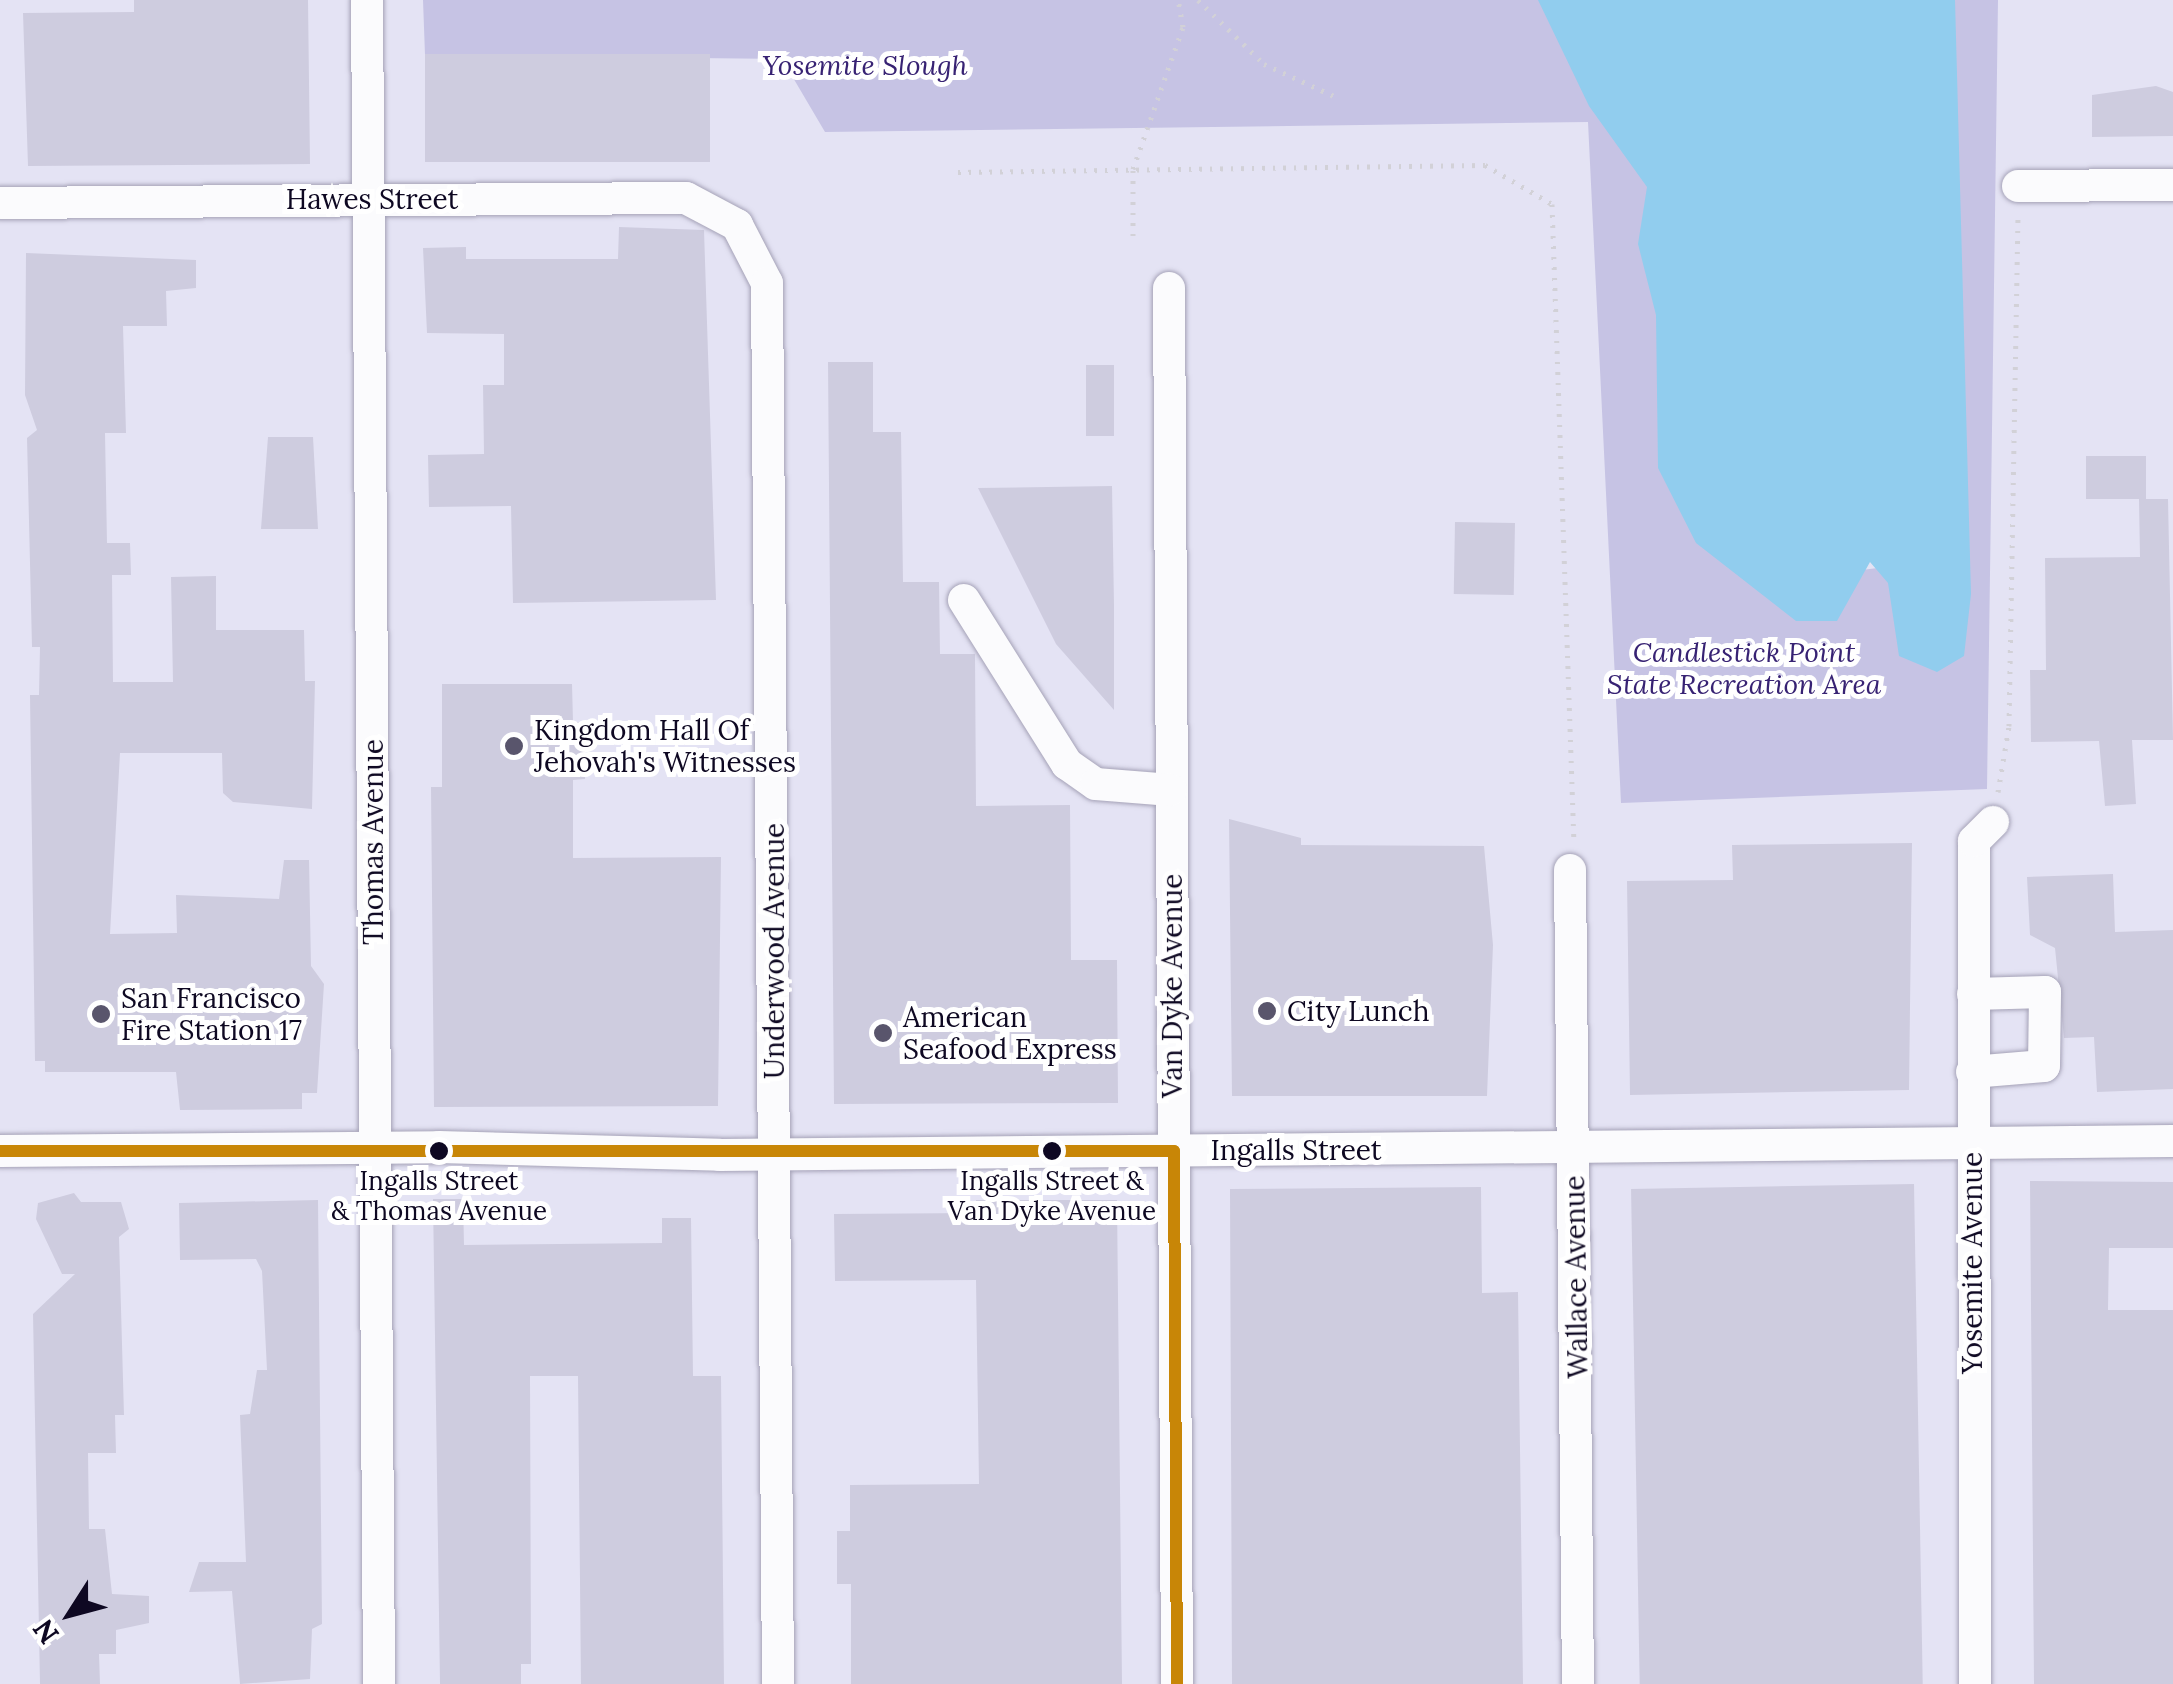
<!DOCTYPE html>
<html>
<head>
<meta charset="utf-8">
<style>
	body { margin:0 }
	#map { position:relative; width:2173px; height:1684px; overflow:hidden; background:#e4e3f4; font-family:Lora,serif }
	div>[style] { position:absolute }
	.green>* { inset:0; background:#c6c3e4 }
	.water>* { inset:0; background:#91cdee }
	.building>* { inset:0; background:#ceccdf; transform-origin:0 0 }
	.path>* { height:5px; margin-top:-2.5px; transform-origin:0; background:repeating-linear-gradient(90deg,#d2d1d7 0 2.5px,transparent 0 10.5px) }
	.roads { filter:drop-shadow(0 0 2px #a5a2b7) drop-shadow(0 0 2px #a5a2b7) }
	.minor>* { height:32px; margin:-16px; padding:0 16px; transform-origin:16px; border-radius:16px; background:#fbfbfd }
	.bus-1>* { height:12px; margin:-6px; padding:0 6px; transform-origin:6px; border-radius:6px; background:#c88607 }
	.dots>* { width:28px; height:28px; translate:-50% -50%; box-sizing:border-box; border:5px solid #fff; border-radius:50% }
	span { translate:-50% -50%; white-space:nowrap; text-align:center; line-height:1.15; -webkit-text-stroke:10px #fff; paint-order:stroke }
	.bus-label { font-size:26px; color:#0e0822 }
	.park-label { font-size:28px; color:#372273; font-style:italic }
	.street-label { font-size:28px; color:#0e0822 }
	.poi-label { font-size:28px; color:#0e0822 }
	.left { translate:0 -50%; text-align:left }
	.north { position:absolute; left:20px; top:1564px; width:100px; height:100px; -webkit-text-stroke:8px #fff; paint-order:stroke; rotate:234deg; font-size:28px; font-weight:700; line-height:40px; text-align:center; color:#0e0822 }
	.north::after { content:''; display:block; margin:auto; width:35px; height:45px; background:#0e0822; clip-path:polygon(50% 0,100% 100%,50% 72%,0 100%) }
</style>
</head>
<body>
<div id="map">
	<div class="green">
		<i style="clip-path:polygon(423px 0,1620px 0,1838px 573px,1949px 559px,1949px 0,1998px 0,1987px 789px,1621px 803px,1588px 122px,825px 132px,782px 59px,425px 55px)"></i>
	</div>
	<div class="water">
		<i style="clip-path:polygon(1538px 0,1955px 0,1971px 594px,1964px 656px,1937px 672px,1899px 656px,1888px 583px,1870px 562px,1837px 621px,1796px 621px,1696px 543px,1658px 468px,1656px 315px,1638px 244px,1647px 187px,1589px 106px)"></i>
	</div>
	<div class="building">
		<i style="clip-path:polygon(134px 0,308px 0,310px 164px,28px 166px,23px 13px,134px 12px)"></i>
		<i style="left:710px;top:54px;width:108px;height:285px;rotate:90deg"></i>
		<i style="clip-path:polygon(2156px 86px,2173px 92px,2173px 136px,2092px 137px,2092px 95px)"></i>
		<i style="clip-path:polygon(619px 227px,704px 230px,716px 600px,513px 603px,511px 506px,429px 507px,428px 455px,484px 454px,483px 385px,504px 385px,504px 334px,427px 333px,423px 248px,466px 247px,466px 259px,618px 259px)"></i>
		<i style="clip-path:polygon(26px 253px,196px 260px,196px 288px,166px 291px,167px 326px,123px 326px,126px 433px,105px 433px,107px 543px,130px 543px,131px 575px,112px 575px,113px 682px,173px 682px,171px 577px,216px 576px,216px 630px,304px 630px,305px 681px,315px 681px,312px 809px,233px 802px,223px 793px,222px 753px,120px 753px,110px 934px,177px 933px,176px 895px,279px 899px,284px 860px,309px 860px,311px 966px,324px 984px,317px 1093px,302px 1093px,302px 1109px,180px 1110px,176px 1072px,45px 1072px,45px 1061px,35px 1061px,30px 695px,39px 695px,40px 647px,32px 647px,27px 438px,37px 430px,25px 395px)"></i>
		<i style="clip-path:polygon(828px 362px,873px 362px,873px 432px,901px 432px,903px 582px,939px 582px,940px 654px,975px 654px,976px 806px,1070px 805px,1071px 960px,1117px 960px,1118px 1103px,834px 1104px)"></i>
		<i style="left:1086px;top:365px;width:28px;height:71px"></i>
		<i style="clip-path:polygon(268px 437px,313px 437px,318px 529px,261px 529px)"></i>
		<i style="left:2086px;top:456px;width:60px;height:43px"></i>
		<i style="clip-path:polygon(1112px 486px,1114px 605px,1114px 710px,1056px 644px,978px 488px)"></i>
		<i style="clip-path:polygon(2139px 499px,2168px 499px,2173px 740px,2132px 740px,2136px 804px,2105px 806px,2099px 741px,2031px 742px,2030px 670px,2046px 670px,2045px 558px,2140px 557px)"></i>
		<i style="left:1455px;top:522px;width:60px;height:72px;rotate:1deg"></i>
		<i style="clip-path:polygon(442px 684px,572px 684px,573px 722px,585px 722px,585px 779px,573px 780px,573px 858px,721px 857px,718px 1106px,434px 1107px,431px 787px,442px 787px)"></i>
		<i style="clip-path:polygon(1229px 819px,1301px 838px,1301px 845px,1484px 846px,1493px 945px,1487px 1096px,1232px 1096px)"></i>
		<i style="clip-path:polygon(1912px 843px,1909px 1090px,1630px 1095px,1627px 881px,1733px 880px,1732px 845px)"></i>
		<i style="clip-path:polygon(2113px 874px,2115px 932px,2173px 930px,2173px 1089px,2097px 1092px,2094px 1037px,2064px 1038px,2055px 948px,2030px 935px,2027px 877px)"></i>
		<i style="clip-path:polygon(2030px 1181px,2173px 1182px,2173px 1248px,2109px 1248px,2108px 1310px,2173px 1310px,2173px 1684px,2034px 1684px)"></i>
		<i style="left:1914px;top:1184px;width:500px;height:283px;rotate:89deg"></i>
		<i style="clip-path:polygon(1481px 1187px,1482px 1293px,1518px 1292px,1523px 1684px,1232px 1684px,1230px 1189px)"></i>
		<i style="clip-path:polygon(74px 1193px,81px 1202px,121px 1202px,129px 1229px,119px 1237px,124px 1415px,115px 1415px,116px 1453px,88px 1453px,89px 1529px,105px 1529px,112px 1594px,149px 1596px,149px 1623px,116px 1630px,116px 1654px,99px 1654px,100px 1684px,40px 1684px,33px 1314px,75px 1274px,62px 1274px,36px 1219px,38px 1203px)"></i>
		<i style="clip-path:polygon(433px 1199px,463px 1199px,464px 1245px,662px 1243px,662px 1218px,691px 1218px,693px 1376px,721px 1376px,724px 1684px,581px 1684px,578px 1376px,530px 1376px,531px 1664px,521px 1664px,521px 1684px,440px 1684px)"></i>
		<i style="clip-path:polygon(318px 1200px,322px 1624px,312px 1629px,310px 1679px,240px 1684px,232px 1591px,189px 1592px,199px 1562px,246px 1562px,240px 1415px,250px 1414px,257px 1370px,267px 1370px,262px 1271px,256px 1259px,180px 1260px,179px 1203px)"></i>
		<i style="clip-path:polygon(976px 1200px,1117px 1200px,1122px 1684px,851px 1684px,851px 1584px,837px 1584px,837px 1531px,850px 1531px,850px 1485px,979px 1484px,976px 1280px,835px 1281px,834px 1214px,976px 1213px)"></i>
	</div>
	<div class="path">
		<i style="left:1198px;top:0;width:92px;rotate:44.1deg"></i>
		<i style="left:1264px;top:64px;width:79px;rotate:24.6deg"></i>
		<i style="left:958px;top:172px;width:527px;rotate:-0.76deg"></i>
		<i style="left:1485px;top:165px;width:78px;rotate:30.2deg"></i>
		<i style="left:1552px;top:204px;width:639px;rotate:88.03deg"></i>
		<i style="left:1133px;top:236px;width:67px;rotate:-90deg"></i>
		<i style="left:1133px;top:169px;width:151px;rotate:-70.6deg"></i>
		<i style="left:1183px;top:27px;width:27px;rotate:-100deg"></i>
		<i style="left:1998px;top:792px;width:67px;rotate:-80.5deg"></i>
		<i style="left:2009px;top:726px;width:512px;rotate:-88.99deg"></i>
	</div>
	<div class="roads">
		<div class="minor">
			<i style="left:367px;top:0;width:1684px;rotate:89.59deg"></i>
			<i style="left:2018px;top:186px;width:155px;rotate:-0.4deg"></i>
			<i style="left:0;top:203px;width:686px;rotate:-0.42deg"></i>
			<i style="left:686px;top:198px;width:58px;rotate:27.9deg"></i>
			<i style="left:737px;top:225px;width:65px;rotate:62.7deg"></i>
			<i style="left:767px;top:283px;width:1401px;rotate:89.55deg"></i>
			<i style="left:1169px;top:288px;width:1396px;rotate:89.67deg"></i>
			<i style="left:964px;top:600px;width:194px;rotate:57.9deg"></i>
			<i style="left:1067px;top:764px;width:35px;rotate:35deg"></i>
			<i style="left:1096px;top:784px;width:75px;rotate:4.6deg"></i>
			<i style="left:1570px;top:870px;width:814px;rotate:89.44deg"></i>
			<i style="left:1972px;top:1072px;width:72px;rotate:-4.8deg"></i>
			<i style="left:2044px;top:1066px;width:74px;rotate:-89.2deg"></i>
			<i style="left:2045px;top:992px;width:72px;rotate:178.4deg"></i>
			<i style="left:0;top:1151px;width:439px;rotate:-0.5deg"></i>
			<i style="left:439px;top:1147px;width:281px;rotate:1.6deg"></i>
			<i style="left:720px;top:1155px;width:1453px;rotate:-0.55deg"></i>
			<i style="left:1975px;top:1684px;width:843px;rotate:-90.07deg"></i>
			<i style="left:1974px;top:841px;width:27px;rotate:-45deg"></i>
		</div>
	</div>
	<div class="bus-1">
		<i style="left:0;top:1151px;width:1174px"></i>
		<i style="left:1174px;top:1151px;width:533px;rotate:89.68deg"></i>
	</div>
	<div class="dots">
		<i style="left:514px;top:746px;background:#59556c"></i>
		<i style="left:1267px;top:1011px;background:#59556c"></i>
		<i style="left:101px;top:1014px;background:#59556c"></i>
		<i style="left:883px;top:1033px;background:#59556c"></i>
		<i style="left:439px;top:1151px;background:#0e0822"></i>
		<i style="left:1052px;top:1151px;background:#0e0822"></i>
	</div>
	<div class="bus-label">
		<span style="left:439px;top:1196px">Ingalls Street<br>&amp; Thomas Avenue</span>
		<span style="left:1052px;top:1196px">Ingalls Street &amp;<br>Van Dyke Avenue</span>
	</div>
	<div class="park-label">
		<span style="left:865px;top:65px">Yosemite Slough</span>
		<span style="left:1744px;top:668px">Candlestick Point<br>State Recreation Area</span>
	</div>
	<div class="street-label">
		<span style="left:372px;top:199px">Hawes Street</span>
		<span style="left:373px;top:842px;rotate:-90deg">Thomas Avenue</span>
		<span style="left:774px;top:951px;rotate:-90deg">Underwood Avenue</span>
		<span style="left:1172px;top:986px;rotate:-90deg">Van Dyke Avenue</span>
		<span style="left:1296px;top:1150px">Ingalls Street</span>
		<span style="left:1972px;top:1263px;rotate:-90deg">Yosemite Avenue</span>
		<span style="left:1576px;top:1277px;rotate:-91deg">Wallace Avenue</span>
	</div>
	<div class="poi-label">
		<span class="left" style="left:534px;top:746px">Kingdom Hall Of<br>Jehovah's Witnesses</span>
		<span class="left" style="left:121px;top:1014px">San Francisco<br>Fire Station 17</span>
		<span class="left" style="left:1287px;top:1011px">City Lunch</span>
		<span class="left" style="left:903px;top:1033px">American<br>Seafood Express</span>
	</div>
	<div class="north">N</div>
</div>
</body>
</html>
